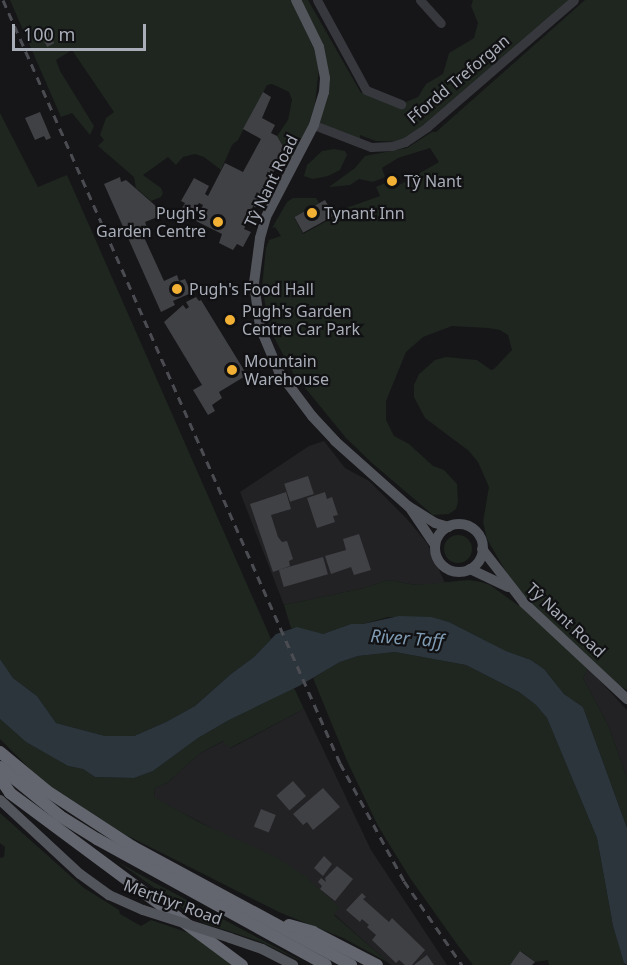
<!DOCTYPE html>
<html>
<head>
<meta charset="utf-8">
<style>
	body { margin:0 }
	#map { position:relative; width:627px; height:965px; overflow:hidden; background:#161618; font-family:"Noto Sans",sans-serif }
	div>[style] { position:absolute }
	.built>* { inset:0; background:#222225 }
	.green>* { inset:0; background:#1e261f }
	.round { border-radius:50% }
	.water>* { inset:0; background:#2c353c }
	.building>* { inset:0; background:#404145; transform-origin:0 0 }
	.minor>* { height:9px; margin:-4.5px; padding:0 4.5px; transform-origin:4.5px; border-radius:4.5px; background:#37383d }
	.major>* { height:10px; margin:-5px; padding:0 5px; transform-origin:5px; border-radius:5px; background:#53555c }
	.major>.ring { margin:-5px; padding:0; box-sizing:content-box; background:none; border:10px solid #53555c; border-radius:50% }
	.highway>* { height:12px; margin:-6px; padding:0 6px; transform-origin:6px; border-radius:6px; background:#63666e }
	.rail>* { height:3px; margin-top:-1.5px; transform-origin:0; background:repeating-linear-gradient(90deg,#4a4c52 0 8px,transparent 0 14px) }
	.major-bridge>* { height:10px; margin:-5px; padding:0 5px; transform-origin:5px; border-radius:5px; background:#53555c }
	.dots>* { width:16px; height:16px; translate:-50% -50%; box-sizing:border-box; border:3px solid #111113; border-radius:50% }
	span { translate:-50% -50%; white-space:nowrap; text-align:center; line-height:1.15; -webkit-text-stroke:4.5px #111113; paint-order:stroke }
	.street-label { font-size:16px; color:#a8adb8 }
	.poi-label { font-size:16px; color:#a8adb8 }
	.left { translate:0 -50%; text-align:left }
	.right { translate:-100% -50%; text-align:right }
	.water-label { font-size:18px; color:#7f9bb3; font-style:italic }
	.scale { position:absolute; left:12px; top:24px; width:134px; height:27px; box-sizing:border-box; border:3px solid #a8adb8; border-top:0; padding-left:8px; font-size:18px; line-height:21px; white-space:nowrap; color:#a8adb8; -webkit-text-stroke:4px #111113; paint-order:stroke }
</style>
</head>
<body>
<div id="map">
	<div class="built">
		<i style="clip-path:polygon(324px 441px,345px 468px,369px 481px,407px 519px,427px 543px,445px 583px,416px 585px,388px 580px,364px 588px,284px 605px,240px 492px,309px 446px)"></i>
		<i style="clip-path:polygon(588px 668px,627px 710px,627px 778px,608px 725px,583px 678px)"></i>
		<i style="clip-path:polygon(304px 709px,371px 850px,447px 965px,391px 965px,334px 914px,339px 907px,227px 836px,154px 798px,155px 788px,167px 783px,199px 754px,224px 741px,231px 748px)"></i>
	</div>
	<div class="green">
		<i style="clip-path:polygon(10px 0,291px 0,314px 49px,319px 67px,315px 104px,303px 143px,297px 153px,284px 163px,285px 150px,277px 136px,288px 120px,292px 100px,289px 92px,283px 89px,272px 84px,267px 85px,238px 140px,232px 145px,221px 170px,204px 157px,195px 154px,183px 157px,176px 165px,168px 157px,143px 175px,161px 188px,163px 193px,161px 197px,151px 201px,136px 188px,134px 177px,98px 146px,104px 140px,100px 135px,106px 118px,114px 112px,72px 50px,56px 60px,60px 71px,94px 126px,90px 135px,72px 113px,61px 117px)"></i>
		<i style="clip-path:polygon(296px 0,308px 0,361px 93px,366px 90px,401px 104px,418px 97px,426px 84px,443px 74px,449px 53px,474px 38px,478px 23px,471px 6px,473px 0,574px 0,405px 142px,376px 141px,360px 135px,360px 144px,314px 125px,325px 78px)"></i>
		<i style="clip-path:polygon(585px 0,627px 0,627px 690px,588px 668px,583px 678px,608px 725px,627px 778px,627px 828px,583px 707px,564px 694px,544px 669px,531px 660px,506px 651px,449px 622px,432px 617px,388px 617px,363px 624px,351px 624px,323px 634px,312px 633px,291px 628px,284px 605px,364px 588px,388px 580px,416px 585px,469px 580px,481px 582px,490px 585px,519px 606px,524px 603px,487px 539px,483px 522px,489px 487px,478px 462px,469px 451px,425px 418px,414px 397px,414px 385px,419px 374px,435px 360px,446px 357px,477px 360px,491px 370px,494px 369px,512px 350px,508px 335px,500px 330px,488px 328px,452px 326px,423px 337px,406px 352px,386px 401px,386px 420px,394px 436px,409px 444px,433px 466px,444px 470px,457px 484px,458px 502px,456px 509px,449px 514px,433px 515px,372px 463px,346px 438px,293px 373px,270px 330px,262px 287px,266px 248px,269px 240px,281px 236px,275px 227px,272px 228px,287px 202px,293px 198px,316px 198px,319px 203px,294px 217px,303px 234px,334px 217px,332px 213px,380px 196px,376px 187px,390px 181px,394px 188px,439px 162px,430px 148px,398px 158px,382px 168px,385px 177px,373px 182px,359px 179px,350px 185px,329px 187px,355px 168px,365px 156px,407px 148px,432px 132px,436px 132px)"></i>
		<i style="clip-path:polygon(0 113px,38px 187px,67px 175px,271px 639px,254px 657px,231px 674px,195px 706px,166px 722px,134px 736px,105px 736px,56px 723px,37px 696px,13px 678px,0 659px)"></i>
		<i style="clip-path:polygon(334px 149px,345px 151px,347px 155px,340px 170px,328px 176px,313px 179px,304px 176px,307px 165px,322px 151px)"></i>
		<i class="round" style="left:444px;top:535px;width:28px;height:28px"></i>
		<i style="clip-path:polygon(395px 652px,466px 665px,519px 692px,536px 705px,547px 718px,597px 838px,613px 926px,625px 965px,549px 965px,548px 960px,535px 962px,521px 951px,510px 965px,473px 965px,459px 947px,410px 878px,378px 826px,347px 761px,313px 678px,340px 662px,358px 656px)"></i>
		<i style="clip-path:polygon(294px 688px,304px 709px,230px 748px,223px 741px,199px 754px,167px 783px,155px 788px,154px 797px,199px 822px,276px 857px,305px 876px,339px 907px,334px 915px,389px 963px,343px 938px,281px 913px,124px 834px,41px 780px,0 739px,0 719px,26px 742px,68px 766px,83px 769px,95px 777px,134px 778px,153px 771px,198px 738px,229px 720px)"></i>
		<i style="clip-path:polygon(0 813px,84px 888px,119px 910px,120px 914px,141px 926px,151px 920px,192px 934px,233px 965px,0 965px,0 858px,4px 857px,5px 847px,0 843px)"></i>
		<i style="clip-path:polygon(118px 862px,155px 883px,309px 965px,261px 942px,204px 923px)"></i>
	</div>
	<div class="water">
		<i style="clip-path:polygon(399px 616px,432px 617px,449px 622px,506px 651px,531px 660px,544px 669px,564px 694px,583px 707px,627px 828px,627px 965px,624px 963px,613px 926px,597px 838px,547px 718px,536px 705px,519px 692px,466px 665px,395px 652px,358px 656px,340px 662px,299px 686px,229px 720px,198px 738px,153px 771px,134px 778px,95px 777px,83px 769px,68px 766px,26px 742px,0 719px,0 659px,13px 678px,37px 696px,56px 723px,105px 736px,134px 736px,166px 722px,195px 706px,231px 674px,254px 657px,276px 634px,297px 627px,323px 634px,351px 624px,363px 624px)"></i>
	</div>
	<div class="building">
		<i style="left:47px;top:29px;width:16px;height:8px;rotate:63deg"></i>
		<i style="clip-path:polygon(263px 92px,271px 97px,262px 118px,275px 125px,271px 133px,277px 136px,285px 150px,244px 229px,251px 232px,243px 247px,237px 244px,233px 250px,219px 243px,222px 234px,196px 221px,203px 205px,199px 203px,191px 215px,181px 210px,185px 203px,181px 201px,194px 178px,209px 186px,205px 194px,208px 196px,225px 163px,243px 172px,261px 139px,243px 129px)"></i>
		<i style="clip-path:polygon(40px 112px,51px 138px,46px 140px,44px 136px,35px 140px,25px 118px)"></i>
		<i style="clip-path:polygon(120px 177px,121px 182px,126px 180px,165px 214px,145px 222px,149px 233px,143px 235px,164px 281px,177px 275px,179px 281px,185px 279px,191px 293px,173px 301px,175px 305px,161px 312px,104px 184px)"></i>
		<i style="left:325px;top:200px;width:18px;height:35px;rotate:61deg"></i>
		<i style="clip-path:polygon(196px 297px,199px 301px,201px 300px,247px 375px,219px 392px,222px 398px,212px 405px,215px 411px,208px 415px,193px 390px,202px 385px,164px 322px,183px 305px,186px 309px,189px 307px,186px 302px)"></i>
		<i style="left:308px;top:476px;width:19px;height:25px;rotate:72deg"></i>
		<i style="clip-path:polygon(286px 492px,291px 509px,271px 515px,278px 537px,282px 542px,287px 541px,293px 559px,289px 561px,290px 566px,273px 572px,250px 504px)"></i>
		<i style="clip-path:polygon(325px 492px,327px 499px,332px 497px,338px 515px,333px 516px,335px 522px,317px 528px,307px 498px)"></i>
		<i style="clip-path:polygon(359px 534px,371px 570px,354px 575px,351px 567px,331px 574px,325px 556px,346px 550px,343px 539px)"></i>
		<i style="left:323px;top:557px;width:18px;height:46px;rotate:74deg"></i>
		<i style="left:293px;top:781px;width:20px;height:22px;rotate:49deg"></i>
		<i style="clip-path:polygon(323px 788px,340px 807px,313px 830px,307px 822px,303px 825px,293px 814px)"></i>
		<i style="left:261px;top:809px;width:16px;height:19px;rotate:22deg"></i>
		<i style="clip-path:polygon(324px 856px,332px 864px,323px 876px,314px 868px)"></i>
		<i style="clip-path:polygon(337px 866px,353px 879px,335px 901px,320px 889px,322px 886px,318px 882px,321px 878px,326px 882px,325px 878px)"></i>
		<i style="clip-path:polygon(362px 893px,366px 897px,363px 899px,389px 922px,392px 918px,425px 950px,412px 965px,405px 965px,399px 960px,396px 963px,372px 940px,376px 935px,367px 927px,369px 925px,362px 919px,360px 922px,346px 910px)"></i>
		<i style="clip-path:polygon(520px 951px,535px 962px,532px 965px,510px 965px)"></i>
		<i style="clip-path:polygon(427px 955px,434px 965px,414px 965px)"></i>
	</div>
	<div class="minor">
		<i style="left:317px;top:0;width:102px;rotate:61.4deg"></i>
		<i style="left:366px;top:90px;width:38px;rotate:22deg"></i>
		<i style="left:420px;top:0;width:31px;rotate:48deg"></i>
		<i style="left:314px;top:125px;width:61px;rotate:21.1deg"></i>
		<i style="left:371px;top:147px;width:21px;rotate:-3deg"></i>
		<i style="left:392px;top:146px;width:14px;rotate:-17deg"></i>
		<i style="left:405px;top:142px;width:27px;rotate:-34deg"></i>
		<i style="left:427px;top:127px;width:194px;rotate:-40.8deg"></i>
	</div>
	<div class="major">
		<i style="left:296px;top:0;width:52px;rotate:63.9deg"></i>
		<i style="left:319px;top:47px;width:32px;rotate:79deg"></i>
		<i style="left:325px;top:78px;width:14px;rotate:94deg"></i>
		<i style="left:324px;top:92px;width:34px;rotate:107deg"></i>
		<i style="left:314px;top:125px;width:104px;rotate:117.6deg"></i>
		<i style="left:266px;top:217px;width:22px;rotate:106deg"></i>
		<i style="left:260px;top:238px;width:45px;rotate:97.6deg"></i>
		<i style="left:254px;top:283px;width:44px;rotate:82.2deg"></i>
		<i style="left:260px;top:327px;width:49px;rotate:67.1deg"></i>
		<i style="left:279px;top:372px;width:55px;rotate:53.1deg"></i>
		<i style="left:312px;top:416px;width:34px;rotate:47deg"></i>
		<i style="left:335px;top:441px;width:98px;rotate:41.7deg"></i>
		<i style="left:408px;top:506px;width:32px;rotate:32deg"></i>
		<i style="left:435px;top:523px;width:14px;rotate:17deg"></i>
		<i style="left:410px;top:508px;width:45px;rotate:56deg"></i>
		<i class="ring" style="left:435px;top:524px;width:38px;height:38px"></i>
		<i style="left:482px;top:549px;width:68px;rotate:52.1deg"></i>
		<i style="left:524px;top:603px;width:141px;rotate:43deg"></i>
		<i style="left:470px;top:569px;width:42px;rotate:25.3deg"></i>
		<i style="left:0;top:800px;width:109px;rotate:42.8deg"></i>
		<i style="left:80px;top:874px;width:36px;rotate:36deg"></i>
		<i style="left:109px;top:895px;width:37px;rotate:24deg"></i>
		<i style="left:230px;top:938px;width:34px;rotate:19deg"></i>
		<i style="left:262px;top:949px;width:35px;rotate:27deg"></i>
	</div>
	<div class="highway">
		<i style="left:0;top:752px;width:61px;rotate:39.7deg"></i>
		<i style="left:47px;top:791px;width:103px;rotate:33.1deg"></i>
		<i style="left:133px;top:847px;width:248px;rotate:28.4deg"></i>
		<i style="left:0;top:767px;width:77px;rotate:39.2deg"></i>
		<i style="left:60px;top:816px;width:44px;rotate:31.9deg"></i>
		<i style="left:97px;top:839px;width:261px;rotate:28.8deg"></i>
		<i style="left:0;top:778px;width:18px;rotate:56deg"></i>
		<i style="left:10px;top:793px;width:289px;rotate:36.6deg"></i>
		<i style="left:289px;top:925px;width:25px;rotate:16deg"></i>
		<i style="left:313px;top:932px;width:72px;rotate:27.3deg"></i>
	</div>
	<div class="rail">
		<i style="left:3px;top:0;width:834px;rotate:66.17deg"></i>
		<i style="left:340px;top:763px;width:134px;rotate:61.5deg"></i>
		<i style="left:404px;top:881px;width:102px;rotate:55.4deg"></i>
	</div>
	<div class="major-bridge">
		<i style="left:143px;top:910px;width:91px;rotate:17.8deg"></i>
	</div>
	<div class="dots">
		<i style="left:392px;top:181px;background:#f2b134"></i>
		<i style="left:312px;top:213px;background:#f2b134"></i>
		<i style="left:218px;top:222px;background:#f2b134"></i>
		<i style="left:177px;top:289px;background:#f2b134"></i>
		<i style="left:230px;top:320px;background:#f2b134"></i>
		<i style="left:232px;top:370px;background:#f2b134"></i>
	</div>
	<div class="street-label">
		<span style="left:458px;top:79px;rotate:-40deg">Ffordd Treforgan</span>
		<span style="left:271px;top:181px;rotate:-64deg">Tŷ Nant Road</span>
		<span style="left:566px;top:620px;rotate:43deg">Tŷ Nant Road</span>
		<span style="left:173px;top:902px;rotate:20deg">Merthyr Road</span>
	</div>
	<div class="poi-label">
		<span class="left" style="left:404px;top:181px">Tŷ Nant</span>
		<span class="right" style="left:206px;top:222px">Pugh's<br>Garden Centre</span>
		<span class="left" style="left:324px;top:213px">Tynant Inn</span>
		<span class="left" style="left:189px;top:289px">Pugh's Food Hall</span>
		<span class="left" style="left:242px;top:320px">Pugh's Garden<br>Centre Car Park</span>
		<span class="left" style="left:244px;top:370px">Mountain<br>Warehouse</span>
	</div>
	<div class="water-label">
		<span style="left:407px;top:638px;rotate:4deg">River Taff</span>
	</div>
	<div class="scale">100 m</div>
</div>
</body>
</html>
